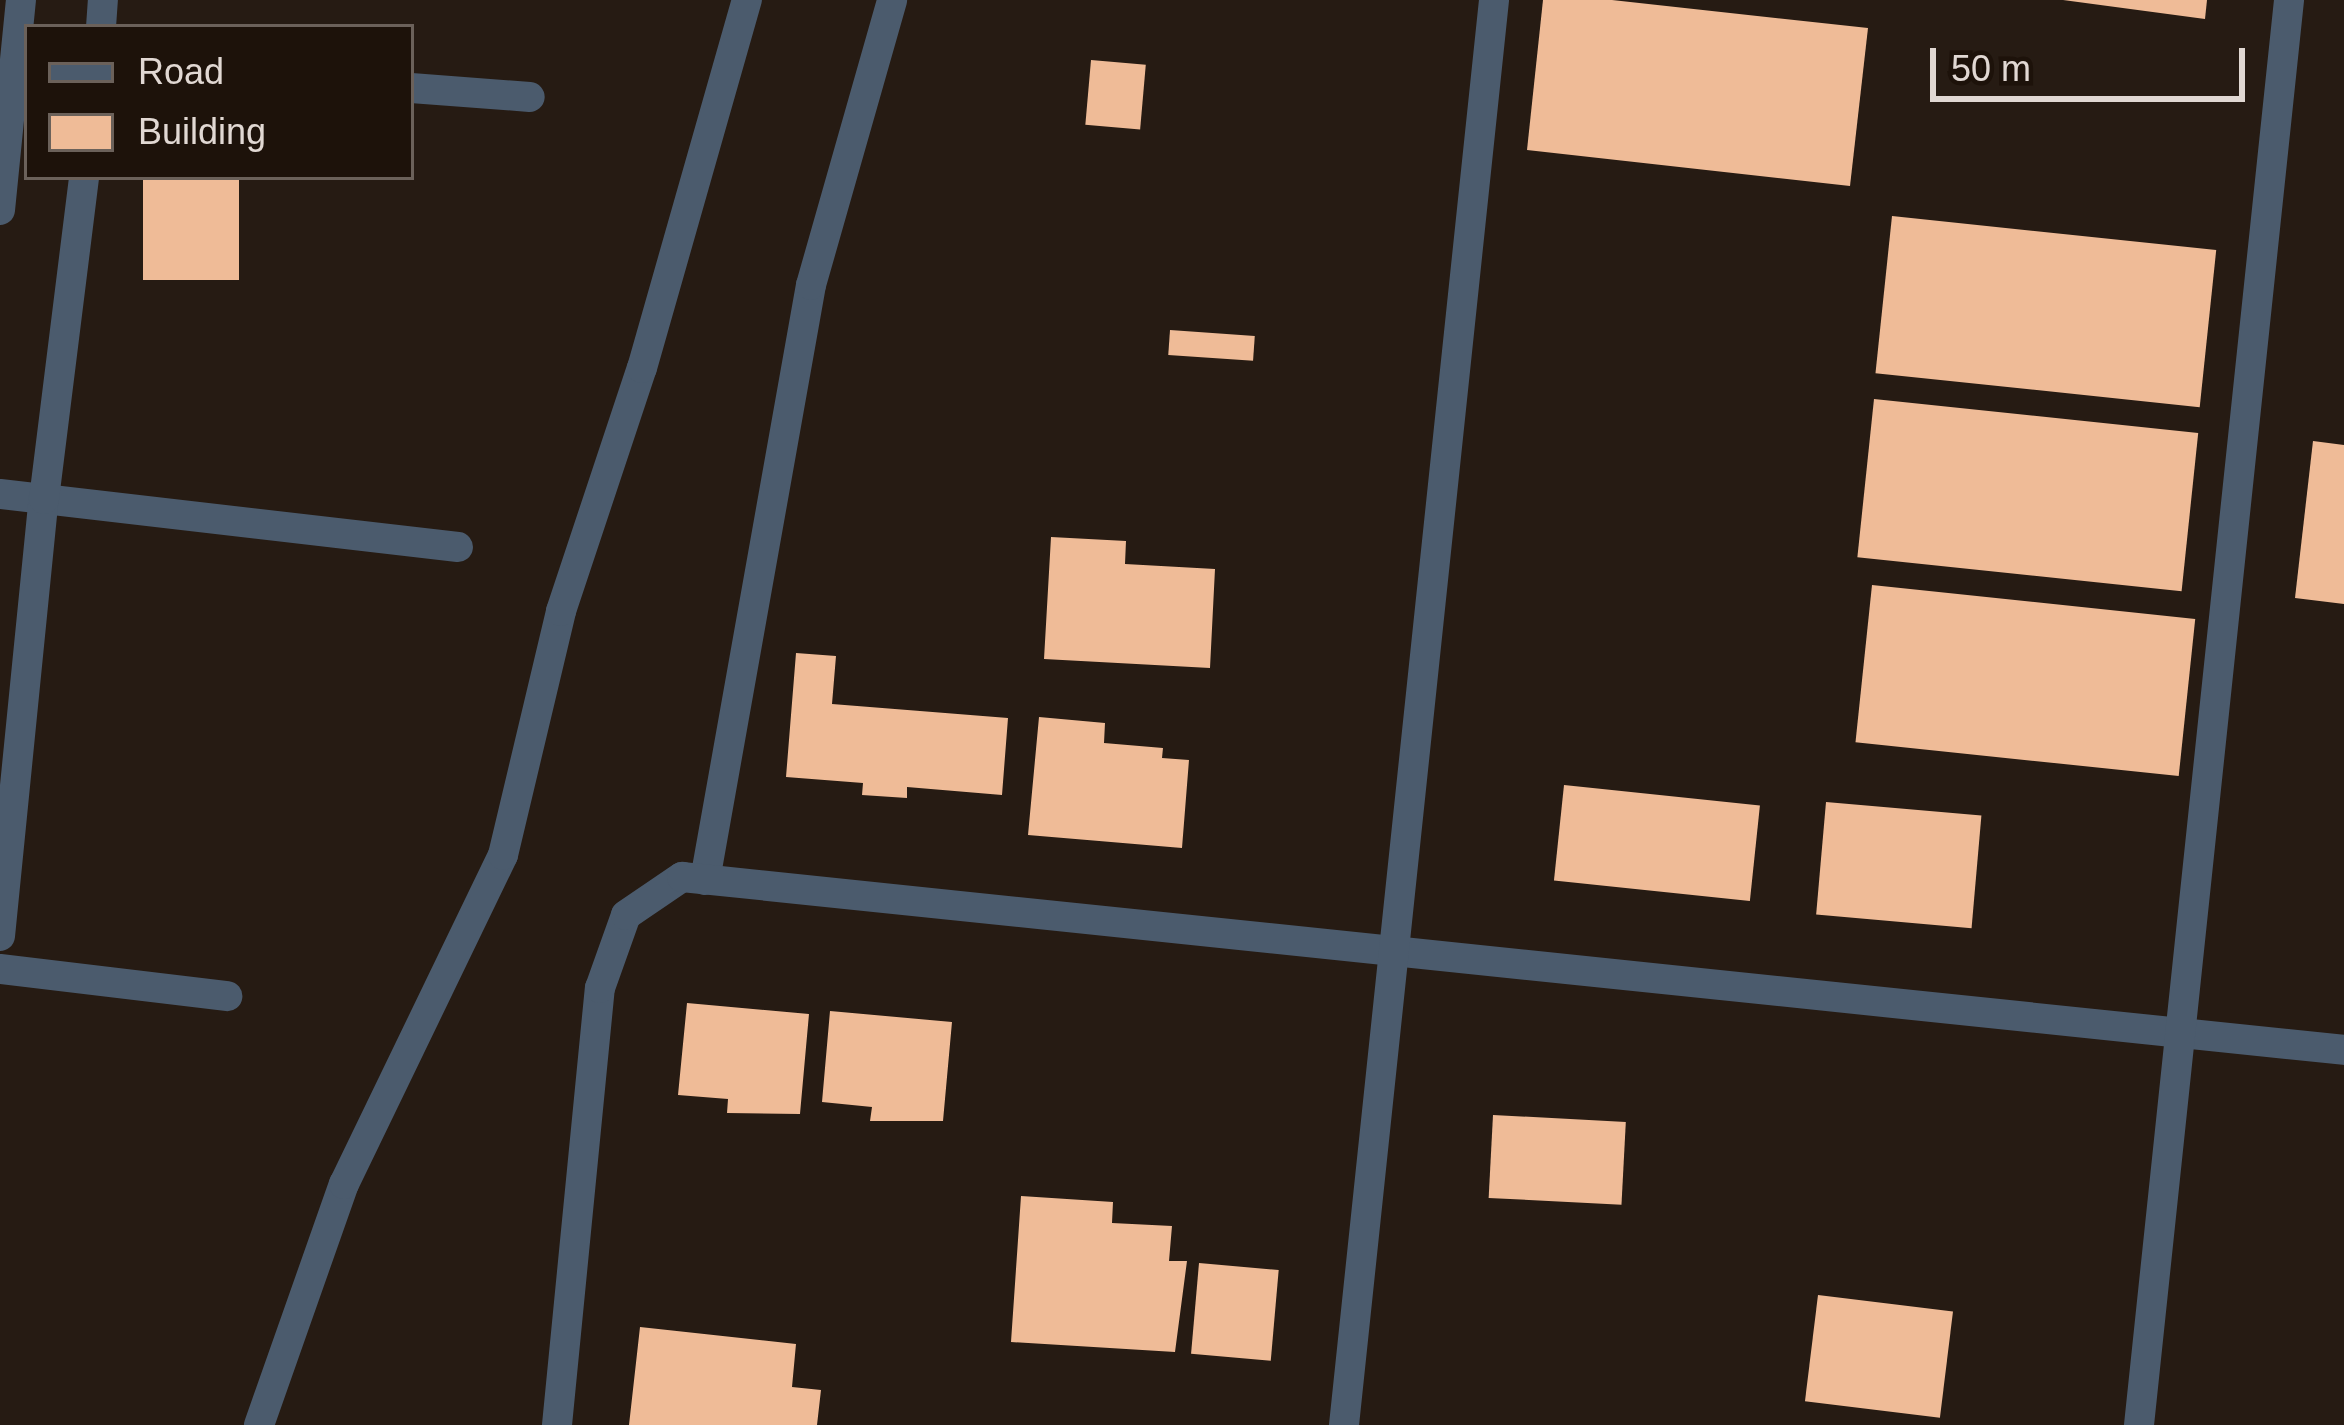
<!DOCTYPE html>
<html>
<head>
<meta charset="utf-8">
<style>
	body { margin:0 }
	#map { position:relative; width:2344px; height:1425px; overflow:hidden; background:#261b13; font-family:Arial,sans-serif }
	div>[style] { position:absolute }
	.building>* { inset:0; background:#efbb97; transform-origin:0 0 }
	.minor>* { height:30px; margin:-15px; padding:0 15px; transform-origin:15px; border-radius:15px; background:#4b5b6d }
	span { translate:-50% -50%; white-space:nowrap; text-align:center; line-height:1.15; -webkit-text-stroke:12px #1d120a; paint-order:stroke }
	.legend { position:absolute; left:24px; top:24px; width:390px; height:156px; box-sizing:border-box; background:#1d120a; border:3px solid #6b615a; margin:0; padding:15px 21px; list-style:none; font-size:36px; color:#e1d8d3 }
	.legend li { display:flex; align-items:center; gap:24px; height:60px }
	.legend b { width:60px; border:3px solid #6b615a }
	.scale { position:absolute; left:1930px; top:48px; width:315px; height:54px; box-sizing:border-box; border:6px solid #e1d8d3; border-top:0; padding-left:15px; font-size:36px; line-height:42px; white-space:nowrap; color:#e1d8d3; -webkit-text-stroke:9px #1d120a; paint-order:stroke }
</style>
</head>
<body>
<div id="map">
	<div class="building">
		<i style="clip-path:polygon(1543px 0,1612px 0,1868px 28px,1850px 186px,1527px 150px)"></i>
		<i style="clip-path:polygon(2063px 0,2207px 0,2205px 19px)"></i>
		<i style="left:1091px;top:60px;width:55px;height:65px;rotate:5deg"></i>
		<i style="left:143px;top:177px;width:96px;height:103px"></i>
		<i style="left:1892px;top:216px;width:326px;height:158px;rotate:6deg"></i>
		<i style="left:1170px;top:330px;width:85px;height:25px;rotate:4deg"></i>
		<i style="left:1874px;top:399px;width:326px;height:159px;rotate:6deg"></i>
		<i style="clip-path:polygon(2313px 441px,2344px 445px,2344px 604px,2295px 598px)"></i>
		<i style="clip-path:polygon(1051px 537px,1126px 541px,1125px 564px,1215px 569px,1210px 668px,1044px 659px)"></i>
		<i style="left:1872px;top:585px;width:325px;height:158px;rotate:6deg"></i>
		<i style="clip-path:polygon(796px 653px,836px 656px,832px 704px,1008px 718px,1002px 795px,907px 787px,907px 798px,862px 795px,863px 783px,786px 777px)"></i>
		<i style="clip-path:polygon(1039px 717px,1105px 723px,1104px 743px,1163px 748px,1162px 758px,1189px 760px,1182px 848px,1028px 835px)"></i>
		<i style="left:1564px;top:785px;width:197px;height:96px;rotate:6deg"></i>
		<i style="left:1826px;top:802px;width:156px;height:113px;rotate:5deg"></i>
		<i style="clip-path:polygon(687px 1003px,809px 1014px,800px 1114px,727px 1113px,728px 1099px,678px 1095px)"></i>
		<i style="clip-path:polygon(830px 1011px,952px 1022px,943px 1121px,870px 1121px,872px 1107px,822px 1102px)"></i>
		<i style="left:1493px;top:1115px;width:133px;height:83px;rotate:3deg"></i>
		<i style="clip-path:polygon(1021px 1196px,1113px 1202px,1112px 1223px,1172px 1226px,1169px 1261px,1187px 1261px,1175px 1352px,1011px 1342px)"></i>
		<i style="left:1199px;top:1263px;width:80px;height:91px;rotate:5deg"></i>
		<i style="left:1818px;top:1295px;width:136px;height:107px;rotate:7deg"></i>
		<i style="clip-path:polygon(640px 1327px,796px 1344px,792px 1387px,821px 1390px,817px 1425px,629px 1425px)"></i>
	</div>
	<div class="minor">
		<i style="left:101px;top:27px;width:27px;rotate:-86deg"></i>
		<i style="left:411px;top:88px;width:119px;rotate:4.3deg"></i>
		<i style="left:0;top:210px;width:211px;rotate:-84.3deg"></i>
		<i style="left:0;top:494px;width:461px;rotate:6.6deg"></i>
		<i style="left:705px;top:880px;width:604px;rotate:-79.9deg"></i>
		<i style="left:811px;top:285px;width:296px;rotate:-74.1deg"></i>
		<i style="left:0;top:936px;width:439px;rotate:-84.3deg"></i>
		<i style="left:44px;top:499px;width:324px;rotate:-82.9deg"></i>
		<i style="left:0;top:969px;width:229px;rotate:6.8deg"></i>
		<i style="left:259px;top:1425px;width:256px;rotate:-70.6deg"></i>
		<i style="left:344px;top:1184px;width:365px;rotate:-64.2deg"></i>
		<i style="left:503px;top:855px;width:251px;rotate:-76.6deg"></i>
		<i style="left:561px;top:611px;width:256px;rotate:-71.6deg"></i>
		<i style="left:642px;top:368px;width:383px;rotate:-74.1deg"></i>
		<i style="left:557px;top:1425px;width:439px;rotate:-84.4deg"></i>
		<i style="left:600px;top:988px;width:77px;rotate:-70.4deg"></i>
		<i style="left:626px;top:915px;width:68px;rotate:-34.2deg"></i>
		<i style="left:682px;top:877px;width:1671px;rotate:5.94deg"></i>
		<i style="left:1344px;top:1425px;width:1433px;rotate:-83.99deg"></i>
		<i style="left:2139px;top:1425px;width:1433px;rotate:-83.99deg"></i>
	</div>
	<ul class="legend">
	<li><b style="height:15px;background:#4b5b6d"></b>Road</li>
	<li><b style="height:33px;background:#efbb97"></b>Building</li>
	</ul>
	<div class="scale">50 m</div>
</div>
</body>
</html>
